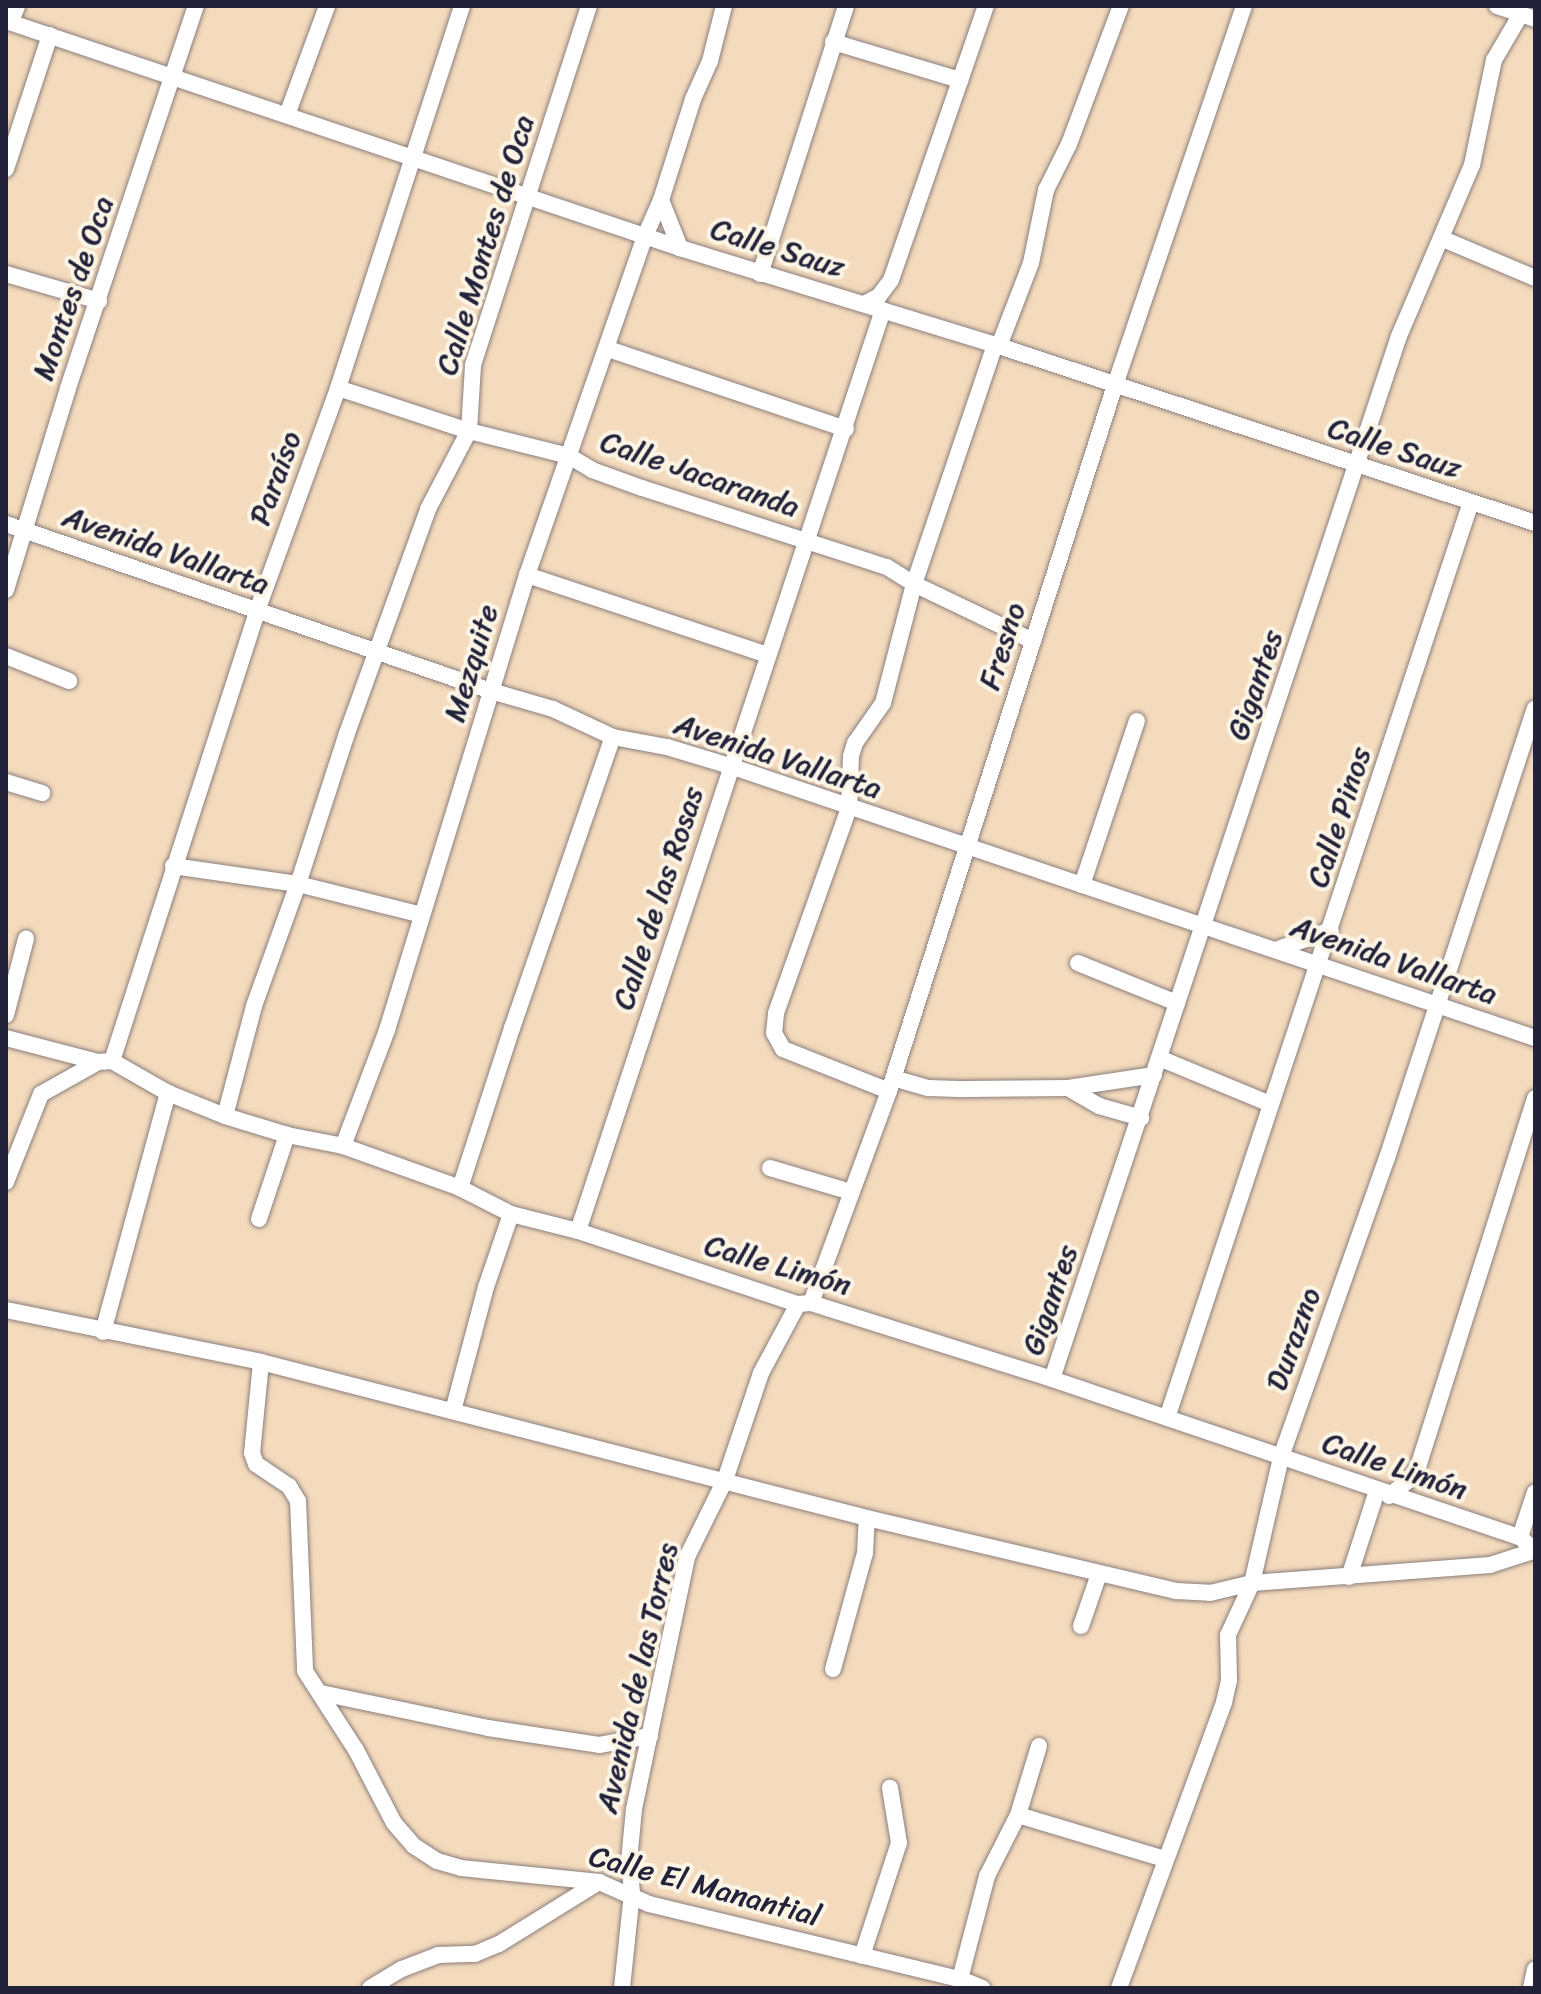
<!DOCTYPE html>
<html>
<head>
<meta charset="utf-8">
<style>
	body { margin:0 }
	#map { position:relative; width:1541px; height:1994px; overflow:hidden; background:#f4dbbd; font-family:Sriracha,sans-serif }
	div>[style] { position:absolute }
	.roads { filter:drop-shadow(0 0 2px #8b7e7c) drop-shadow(0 0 2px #8b7e7c) }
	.minor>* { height:16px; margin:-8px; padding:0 8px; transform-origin:8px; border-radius:8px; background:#fff }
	span { translate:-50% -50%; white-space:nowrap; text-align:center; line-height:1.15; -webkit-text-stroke:8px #fcf5e5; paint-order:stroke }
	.street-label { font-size:30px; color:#22223b }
	.frame { position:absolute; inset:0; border:8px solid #22223b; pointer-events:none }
</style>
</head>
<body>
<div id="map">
	<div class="roads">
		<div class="minor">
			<i style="left:1497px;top:6px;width:40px;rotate:18.9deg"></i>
			<i style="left:6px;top:21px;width:711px;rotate:18.61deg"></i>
			<i style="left:680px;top:248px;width:334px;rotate:17.1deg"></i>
			<i style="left:999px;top:346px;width:564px;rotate:18.27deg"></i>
			<i style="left:11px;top:22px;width:17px;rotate:-69deg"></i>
			<i style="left:833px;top:42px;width:133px;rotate:16.7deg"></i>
			<i style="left:287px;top:115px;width:116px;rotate:-69.8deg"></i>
			<i style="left:6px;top:169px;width:141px;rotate:-71.8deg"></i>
			<i style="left:661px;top:200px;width:52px;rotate:68.4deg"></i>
			<i style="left:1443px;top:239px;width:100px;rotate:23deg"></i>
			<i style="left:6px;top:274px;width:97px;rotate:16.2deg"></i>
			<i style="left:760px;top:274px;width:281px;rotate:-72.2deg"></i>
			<i style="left:864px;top:304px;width:17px;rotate:-28deg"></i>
			<i style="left:879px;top:296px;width:20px;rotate:-53deg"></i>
			<i style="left:891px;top:280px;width:290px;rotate:-70.9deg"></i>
			<i style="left:999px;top:346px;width:89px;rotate:-68.9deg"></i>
			<i style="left:1031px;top:263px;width:75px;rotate:-78.4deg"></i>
			<i style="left:1046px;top:190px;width:51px;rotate:-63.4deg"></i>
			<i style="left:1069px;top:144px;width:147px;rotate:-69.4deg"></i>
			<i style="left:608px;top:349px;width:251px;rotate:18.6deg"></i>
			<i style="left:338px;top:388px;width:138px;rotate:18.2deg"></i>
			<i style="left:469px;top:431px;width:103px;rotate:14deg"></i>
			<i style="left:569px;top:456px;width:27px;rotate:31deg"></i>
			<i style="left:592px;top:470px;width:53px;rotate:19.8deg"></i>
			<i style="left:642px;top:488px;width:257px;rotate:17.9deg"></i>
			<i style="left:887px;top:567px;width:32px;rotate:32deg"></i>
			<i style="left:914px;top:584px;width:132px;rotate:25.6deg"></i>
			<i style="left:6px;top:524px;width:513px;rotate:19deg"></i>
			<i style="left:491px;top:691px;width:65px;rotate:16.2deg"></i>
			<i style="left:553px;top:709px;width:66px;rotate:25deg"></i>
			<i style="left:613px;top:737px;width:55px;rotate:10.5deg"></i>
			<i style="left:667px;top:747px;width:66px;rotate:16.8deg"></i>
			<i style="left:730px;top:766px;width:850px;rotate:18.67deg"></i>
			<i style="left:527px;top:575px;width:254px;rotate:18.4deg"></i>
			<i style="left:6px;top:590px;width:211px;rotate:-72.9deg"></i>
			<i style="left:68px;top:388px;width:403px;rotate:-71.5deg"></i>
			<i style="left:6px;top:656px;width:68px;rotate:21.6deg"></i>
			<i style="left:6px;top:782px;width:38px;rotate:17deg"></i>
			<i style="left:173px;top:866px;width:126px;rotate:8.2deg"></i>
			<i style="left:298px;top:884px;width:128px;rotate:14deg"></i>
			<i style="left:1082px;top:885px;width:173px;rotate:-71.5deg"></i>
			<i style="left:1278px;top:949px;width:56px;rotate:-19.7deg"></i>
			<i style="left:1078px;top:963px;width:107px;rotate:22deg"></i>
			<i style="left:6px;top:1015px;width:79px;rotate:-75.3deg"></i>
			<i style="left:6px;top:1038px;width:95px;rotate:14.6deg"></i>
			<i style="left:98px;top:1062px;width:14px;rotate:-4deg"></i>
			<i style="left:112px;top:1061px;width:64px;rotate:29.7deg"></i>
			<i style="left:168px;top:1093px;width:61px;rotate:22deg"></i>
			<i style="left:225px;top:1116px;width:65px;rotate:17deg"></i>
			<i style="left:287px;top:1135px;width:57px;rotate:11.1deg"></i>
			<i style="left:343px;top:1146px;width:124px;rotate:19.7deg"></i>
			<i style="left:460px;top:1188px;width:57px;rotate:27deg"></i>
			<i style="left:511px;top:1214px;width:69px;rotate:14.2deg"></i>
			<i style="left:578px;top:1231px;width:232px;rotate:18.4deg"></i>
			<i style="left:798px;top:1304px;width:13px;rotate:-4deg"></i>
			<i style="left:811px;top:1303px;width:253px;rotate:17.5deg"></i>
			<i style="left:1052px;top:1379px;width:494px;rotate:18.7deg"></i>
			<i style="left:1520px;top:1537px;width:21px;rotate:43deg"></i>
			<i style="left:1159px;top:1058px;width:120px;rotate:22.5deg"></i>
			<i style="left:112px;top:1061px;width:473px;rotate:-72.1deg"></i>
			<i style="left:257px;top:611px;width:237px;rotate:-70deg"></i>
			<i style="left:338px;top:388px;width:402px;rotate:-72deg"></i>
			<i style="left:893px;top:1078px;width:37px;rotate:16deg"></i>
			<i style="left:929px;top:1088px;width:36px;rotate:2deg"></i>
			<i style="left:965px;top:1089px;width:103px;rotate:-0.6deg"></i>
			<i style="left:1068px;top:1088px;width:87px;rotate:-8.6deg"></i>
			<i style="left:1068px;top:1088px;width:36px;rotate:30deg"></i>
			<i style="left:1099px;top:1106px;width:44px;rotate:15.9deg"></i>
			<i style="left:889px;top:1091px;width:114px;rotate:-158.4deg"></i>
			<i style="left:783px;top:1049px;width:18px;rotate:-119deg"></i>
			<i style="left:774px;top:1033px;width:20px;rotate:-84deg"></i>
			<i style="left:776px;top:1013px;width:218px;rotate:-70.4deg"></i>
			<i style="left:849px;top:808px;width:52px;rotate:-87.8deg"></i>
			<i style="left:851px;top:756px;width:14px;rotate:-73deg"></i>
			<i style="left:855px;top:743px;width:49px;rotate:-55deg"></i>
			<i style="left:883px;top:703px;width:123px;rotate:-75.4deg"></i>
			<i style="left:914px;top:584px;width:252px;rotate:-71.3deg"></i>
			<i style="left:225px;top:1116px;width:114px;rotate:-75.2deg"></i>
			<i style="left:254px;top:1006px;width:130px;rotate:-70.2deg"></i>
			<i style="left:298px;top:884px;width:156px;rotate:-72deg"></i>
			<i style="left:346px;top:736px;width:241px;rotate:-70.1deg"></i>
			<i style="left:428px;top:509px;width:88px;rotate:-62.3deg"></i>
			<i style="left:469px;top:431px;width:66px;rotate:-86.5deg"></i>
			<i style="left:473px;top:365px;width:377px;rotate:-72.1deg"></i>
			<i style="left:343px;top:1146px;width:124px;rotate:-69.2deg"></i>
			<i style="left:387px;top:1030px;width:476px;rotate:-72.9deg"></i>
			<i style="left:527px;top:575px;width:359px;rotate:-70.8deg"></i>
			<i style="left:645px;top:236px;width:39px;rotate:-66deg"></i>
			<i style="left:661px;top:200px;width:106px;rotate:-72.4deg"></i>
			<i style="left:693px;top:99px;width:42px;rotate:-65.9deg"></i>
			<i style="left:710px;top:61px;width:57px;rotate:-75.7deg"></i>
			<i style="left:770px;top:1168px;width:84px;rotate:16.5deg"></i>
			<i style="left:6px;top:1182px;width:95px;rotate:-68.3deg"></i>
			<i style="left:41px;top:1094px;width:65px;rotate:-29.3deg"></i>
			<i style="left:460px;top:1188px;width:168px;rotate:-72deg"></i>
			<i style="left:512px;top:1028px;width:308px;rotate:-70.9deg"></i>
			<i style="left:259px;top:1219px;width:89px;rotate:-71.6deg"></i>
			<i style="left:578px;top:1231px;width:970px;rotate:-71.68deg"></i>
			<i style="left:811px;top:1303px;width:226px;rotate:-69.8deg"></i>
			<i style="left:889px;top:1091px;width:741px;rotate:-72.25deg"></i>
			<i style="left:1115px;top:385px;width:400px;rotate:-71.2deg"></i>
			<i style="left:6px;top:1310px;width:260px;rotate:11.5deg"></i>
			<i style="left:261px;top:1362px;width:626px;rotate:14.44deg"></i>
			<i style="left:867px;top:1518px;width:318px;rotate:13.3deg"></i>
			<i style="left:1176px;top:1591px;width:34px;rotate:3deg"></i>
			<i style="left:1210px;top:1593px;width:43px;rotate:-13.4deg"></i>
			<i style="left:1252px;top:1583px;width:239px;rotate:-4.3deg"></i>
			<i style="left:1490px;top:1565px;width:45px;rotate:-18deg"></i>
			<i style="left:103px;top:1332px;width:248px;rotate:-74.8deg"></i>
			<i style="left:261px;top:1362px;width:91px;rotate:95.6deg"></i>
			<i style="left:252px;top:1453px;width:12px;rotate:70deg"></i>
			<i style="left:256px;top:1464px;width:40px;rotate:34deg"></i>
			<i style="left:289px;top:1486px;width:17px;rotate:59deg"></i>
			<i style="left:298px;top:1501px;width:170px;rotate:87.6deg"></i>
			<i style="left:305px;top:1671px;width:94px;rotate:57.2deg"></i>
			<i style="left:356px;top:1750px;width:82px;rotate:62.5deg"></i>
			<i style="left:394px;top:1823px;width:30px;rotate:49deg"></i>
			<i style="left:414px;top:1846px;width:27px;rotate:33deg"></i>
			<i style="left:437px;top:1861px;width:25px;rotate:16deg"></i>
			<i style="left:461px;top:1868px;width:139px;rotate:5.8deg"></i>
			<i style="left:599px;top:1882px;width:55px;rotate:23.7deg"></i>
			<i style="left:649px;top:1904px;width:320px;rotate:13.6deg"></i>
			<i style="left:960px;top:1979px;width:24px;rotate:22deg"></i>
			<i style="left:1052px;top:1379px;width:1099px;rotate:-71.6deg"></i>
			<i style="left:1399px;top:336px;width:186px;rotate:-66.9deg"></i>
			<i style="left:1472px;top:165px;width:107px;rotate:-78.2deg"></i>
			<i style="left:1494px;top:60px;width:53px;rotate:-59.6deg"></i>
			<i style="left:453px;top:1411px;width:128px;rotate:-75.1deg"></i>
			<i style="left:486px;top:1287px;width:77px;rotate:-71.1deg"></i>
			<i style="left:1167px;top:1418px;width:965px;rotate:-71.64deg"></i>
			<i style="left:1389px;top:1496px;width:27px;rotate:-39deg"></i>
			<i style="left:1410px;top:1479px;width:14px;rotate:-56deg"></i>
			<i style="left:1418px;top:1467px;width:387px;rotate:-72.4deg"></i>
			<i style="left:1520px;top:1537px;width:47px;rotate:-71.6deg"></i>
			<i style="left:1349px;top:1577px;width:90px;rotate:-72deg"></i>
			<i style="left:1081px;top:1626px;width:55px;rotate:-70.9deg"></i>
			<i style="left:833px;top:1669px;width:120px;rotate:-74.6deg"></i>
			<i style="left:865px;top:1553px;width:35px;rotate:-87deg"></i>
			<i style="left:321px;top:1693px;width:171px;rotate:11.8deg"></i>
			<i style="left:488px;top:1728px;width:112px;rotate:8.7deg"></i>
			<i style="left:599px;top:1745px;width:52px;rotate:-10deg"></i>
			<i style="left:1039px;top:1746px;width:72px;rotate:106.9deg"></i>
			<i style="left:1018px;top:1815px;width:153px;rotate:16.7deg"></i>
			<i style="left:862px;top:1956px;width:119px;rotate:-71.9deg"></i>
			<i style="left:899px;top:1843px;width:56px;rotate:-99.3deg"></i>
			<i style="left:960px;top:1979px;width:106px;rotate:-75.3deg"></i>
			<i style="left:987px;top:1876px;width:68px;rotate:-63.1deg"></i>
			<i style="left:370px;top:1988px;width:37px;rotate:-31deg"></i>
			<i style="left:402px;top:1969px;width:39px;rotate:-21deg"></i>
			<i style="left:438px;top:1955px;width:37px;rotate:-2deg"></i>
			<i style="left:475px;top:1954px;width:26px;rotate:-23deg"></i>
			<i style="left:499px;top:1944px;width:118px;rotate:-31.8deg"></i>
			<i style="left:622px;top:1988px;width:96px;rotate:-84deg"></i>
			<i style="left:632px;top:1893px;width:32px;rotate:-95deg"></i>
			<i style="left:629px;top:1861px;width:52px;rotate:-84.5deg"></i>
			<i style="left:634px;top:1809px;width:258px;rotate:-78.1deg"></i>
			<i style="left:687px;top:1557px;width:86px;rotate:-63.7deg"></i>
			<i style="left:725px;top:1480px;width:113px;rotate:-71.4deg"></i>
			<i style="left:761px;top:1373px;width:78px;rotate:-61.8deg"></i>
			<i style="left:1119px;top:1988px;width:305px;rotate:-69.8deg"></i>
			<i style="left:1224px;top:1702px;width:23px;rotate:-77deg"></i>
			<i style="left:1229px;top:1680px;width:45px;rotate:-91.3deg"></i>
			<i style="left:1228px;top:1635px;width:57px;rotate:-65.2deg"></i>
			<i style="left:1252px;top:1583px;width:129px;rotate:-77deg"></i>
			<i style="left:1281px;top:1457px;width:317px;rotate:-70.5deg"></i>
			<i style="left:1387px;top:1158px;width:473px;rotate:-71.8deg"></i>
			<i style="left:1531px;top:1988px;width:19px;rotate:-78deg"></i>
		</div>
	</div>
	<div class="street-label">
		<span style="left:485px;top:245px;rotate:-73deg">Calle Montes de Oca</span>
		<span style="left:778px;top:248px;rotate:17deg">Calle Sauz</span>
		<span style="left:73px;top:288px;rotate:-71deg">Montes de Oca</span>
		<span style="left:1395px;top:448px;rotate:18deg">Calle Sauz</span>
		<span style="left:700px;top:474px;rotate:19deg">Calle Jacaranda</span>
		<span style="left:275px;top:478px;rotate:-70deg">Paraíso</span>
		<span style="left:166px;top:550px;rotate:19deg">Avenida Vallarta</span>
		<span style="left:1002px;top:646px;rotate:-72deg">Fresno</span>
		<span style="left:471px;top:663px;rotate:-73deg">Mezquite</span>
		<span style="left:1255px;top:685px;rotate:-71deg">Gigantes</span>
		<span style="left:778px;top:756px;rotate:18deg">Avenida Vallarta</span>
		<span style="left:1339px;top:817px;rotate:-72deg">Calle Pinos</span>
		<span style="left:658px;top:898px;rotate:-72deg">Calle de las Rosas</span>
		<span style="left:1394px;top:960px;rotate:19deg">Avenida Vallarta</span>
		<span style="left:778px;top:1265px;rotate:16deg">Calle Limón</span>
		<span style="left:1050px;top:1300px;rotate:-71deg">Gigantes</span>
		<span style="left:1293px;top:1339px;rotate:-70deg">Durazno</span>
		<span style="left:1395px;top:1466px;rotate:19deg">Calle Limón</span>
		<span style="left:637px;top:1678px;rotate:-77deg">Avenida de las Torres</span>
		<span style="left:705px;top:1886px;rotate:15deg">Calle El Manantial</span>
	</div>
	<div class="frame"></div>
</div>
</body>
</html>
